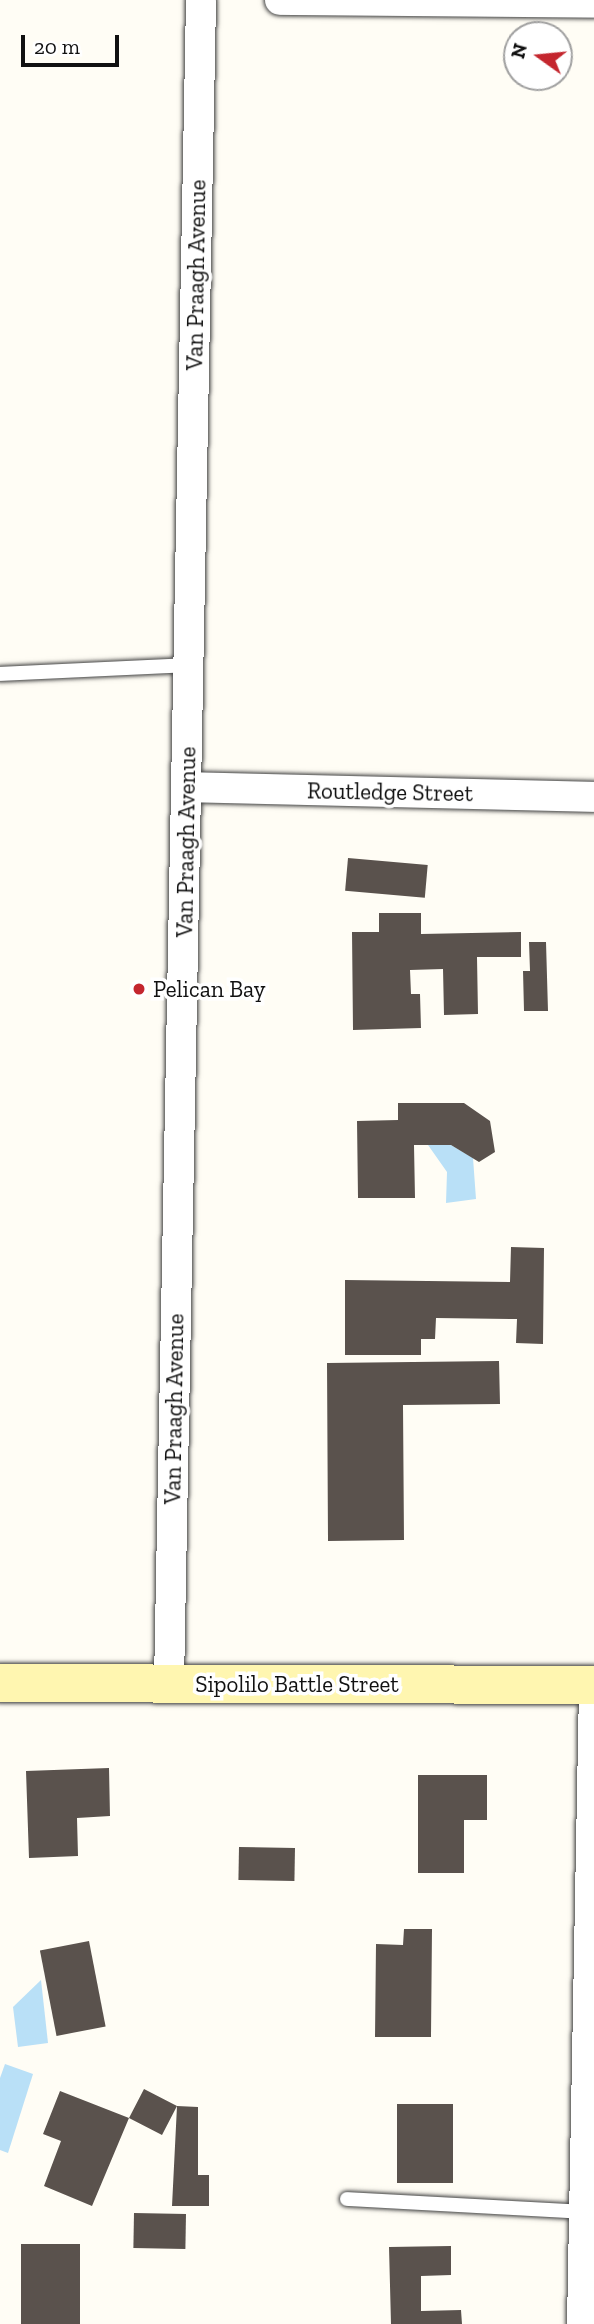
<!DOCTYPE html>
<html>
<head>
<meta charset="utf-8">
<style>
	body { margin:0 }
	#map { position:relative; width:594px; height:2324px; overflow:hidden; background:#fffdf5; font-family:"Zilla Slab",serif }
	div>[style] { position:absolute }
	.water>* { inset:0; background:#b9e0f7 }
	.building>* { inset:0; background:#5a524d; transform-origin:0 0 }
	.roads { filter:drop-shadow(0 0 2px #444) drop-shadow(0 0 2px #444) }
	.service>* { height:14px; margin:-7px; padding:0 7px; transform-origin:7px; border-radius:7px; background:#fff }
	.minor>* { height:30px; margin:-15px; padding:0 15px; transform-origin:15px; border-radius:15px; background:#fff }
	.secondary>* { height:38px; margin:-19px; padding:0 19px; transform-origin:19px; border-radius:19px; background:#fff6b0 }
	.dots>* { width:19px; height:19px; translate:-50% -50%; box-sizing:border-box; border:4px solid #fff; border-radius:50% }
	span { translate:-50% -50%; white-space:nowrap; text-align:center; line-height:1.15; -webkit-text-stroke:7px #fff; paint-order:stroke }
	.street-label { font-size:23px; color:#111 }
	.poi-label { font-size:23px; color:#111 }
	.left { translate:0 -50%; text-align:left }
	.north { position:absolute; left:503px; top:21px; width:70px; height:70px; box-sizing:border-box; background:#fff; border:2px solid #a0a0a0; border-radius:50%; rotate:285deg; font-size:19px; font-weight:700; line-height:28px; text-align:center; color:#111 }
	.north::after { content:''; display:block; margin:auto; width:24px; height:32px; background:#c4262e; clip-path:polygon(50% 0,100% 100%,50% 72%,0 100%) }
	.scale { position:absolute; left:21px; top:35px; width:98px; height:32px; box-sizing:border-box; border:4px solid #111; border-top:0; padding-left:9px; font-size:21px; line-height:24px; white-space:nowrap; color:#111; -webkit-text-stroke:5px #fff; paint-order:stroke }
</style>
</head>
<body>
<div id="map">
	<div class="water">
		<i style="clip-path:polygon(428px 1145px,451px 1145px,473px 1158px,476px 1199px,446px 1203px,447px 1172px)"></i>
		<i style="clip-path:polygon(41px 1980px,48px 2043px,18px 2047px,13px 2007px)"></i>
		<i style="clip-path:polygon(5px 2064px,33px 2074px,8px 2153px,0 2150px,0 2078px)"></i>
	</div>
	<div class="building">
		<i style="left:348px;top:858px;width:80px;height:33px;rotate:5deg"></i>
		<i style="clip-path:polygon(379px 913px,421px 913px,421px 934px,521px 932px,521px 957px,477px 957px,478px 1014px,444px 1015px,443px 969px,410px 970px,411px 994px,420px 994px,421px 1028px,353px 1030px,352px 932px,379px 932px)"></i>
		<i style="clip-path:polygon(529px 942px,546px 942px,548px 1011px,524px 1011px,523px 971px,530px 971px)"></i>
		<i style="clip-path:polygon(398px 1103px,464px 1103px,490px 1121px,495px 1152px,479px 1162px,451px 1145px,414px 1145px,415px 1198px,358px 1198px,357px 1121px,398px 1120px)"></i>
		<i style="clip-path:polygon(511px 1247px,544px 1248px,543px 1344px,516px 1343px,517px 1319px,436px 1318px,435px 1339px,421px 1339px,421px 1355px,345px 1355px,345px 1280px,510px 1282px)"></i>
		<i style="clip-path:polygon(499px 1361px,500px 1404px,403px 1405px,404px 1540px,328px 1541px,327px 1363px)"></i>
		<i style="clip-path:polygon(109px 1768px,110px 1816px,77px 1818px,78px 1856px,29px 1858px,26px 1771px)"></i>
		<i style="clip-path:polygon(418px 1775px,487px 1775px,487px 1820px,464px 1820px,464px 1873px,418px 1873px)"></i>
		<i style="left:239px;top:1847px;width:56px;height:33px;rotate:1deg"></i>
		<i style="clip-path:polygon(404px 1929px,432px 1929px,431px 2037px,375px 2037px,376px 1944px,403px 1945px)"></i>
		<i style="left:89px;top:1941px;width:87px;height:50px;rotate:79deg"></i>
		<i style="clip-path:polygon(144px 2089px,177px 2106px,198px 2107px,198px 2175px,209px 2175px,209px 2206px,172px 2206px,177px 2106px,162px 2135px,129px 2118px)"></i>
		<i style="clip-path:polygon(60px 2091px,129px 2118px,92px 2206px,44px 2186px,61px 2141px,43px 2134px)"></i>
		<i style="left:397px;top:2104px;width:56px;height:79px"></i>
		<i style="left:134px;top:2213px;width:52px;height:35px;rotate:1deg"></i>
		<i style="left:80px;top:2244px;width:80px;height:59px;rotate:90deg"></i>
		<i style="clip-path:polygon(451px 2246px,451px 2275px,421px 2276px,421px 2311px,461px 2310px,462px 2324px,391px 2324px,389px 2247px)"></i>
	</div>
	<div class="roads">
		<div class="service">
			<i style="left:0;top:674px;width:189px;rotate:-2.7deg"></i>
			<i style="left:347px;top:2199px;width:237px;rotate:3.1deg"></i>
		</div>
		<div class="minor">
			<i style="left:280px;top:0;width:314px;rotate:0.5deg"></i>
			<i style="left:187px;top:787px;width:407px;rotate:1.4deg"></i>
			<i style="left:169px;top:1683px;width:1683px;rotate:-88.91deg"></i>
			<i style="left:582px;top:2324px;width:639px;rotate:-88.92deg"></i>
		</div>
		<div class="secondary">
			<i style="left:0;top:1683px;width:594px;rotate:0.19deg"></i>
		</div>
	</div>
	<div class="dots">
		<i style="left:139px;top:989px;background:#c4262e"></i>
	</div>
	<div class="street-label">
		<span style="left:196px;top:275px;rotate:-89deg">Van Praagh Avenue</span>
		<span style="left:390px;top:792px;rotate:1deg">Routledge Street</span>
		<span style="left:186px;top:842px;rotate:-89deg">Van Praagh Avenue</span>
		<span style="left:174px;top:1409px;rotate:-89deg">Van Praagh Avenue</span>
		<span style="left:297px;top:1684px">Sipolilo Battle Street</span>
	</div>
	<div class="poi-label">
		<span class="left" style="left:153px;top:989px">Pelican Bay</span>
	</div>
	<div class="north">N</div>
	<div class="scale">20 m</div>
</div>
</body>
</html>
